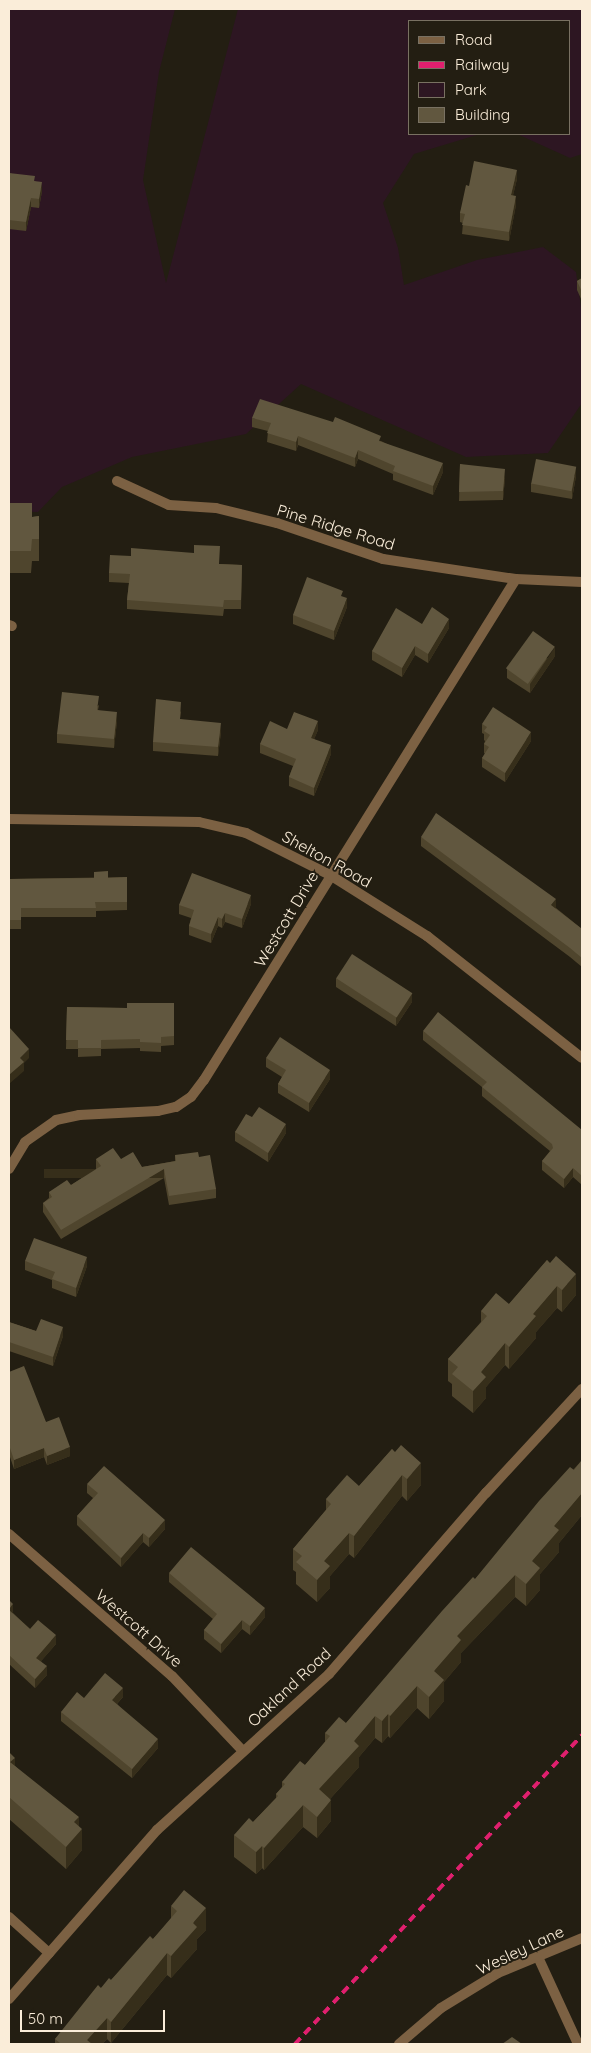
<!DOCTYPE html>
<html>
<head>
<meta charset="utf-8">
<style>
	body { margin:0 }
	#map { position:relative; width:591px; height:2053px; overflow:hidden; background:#231e12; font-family:Quicksand,sans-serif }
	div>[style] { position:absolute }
	.green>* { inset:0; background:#2d1622 }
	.minor>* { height:10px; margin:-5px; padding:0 5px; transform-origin:5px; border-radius:5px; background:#7c6143 }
	.tertiary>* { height:10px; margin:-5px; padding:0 5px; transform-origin:5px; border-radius:5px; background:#7c6143 }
	.rail>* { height:4px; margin-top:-2px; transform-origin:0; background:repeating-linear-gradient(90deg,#e01f6e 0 8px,transparent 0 14px) }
	.wall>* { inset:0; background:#4f452d }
	.shaded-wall>* { inset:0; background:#362e1a; transform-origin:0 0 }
	.building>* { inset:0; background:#61573f; transform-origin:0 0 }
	span { translate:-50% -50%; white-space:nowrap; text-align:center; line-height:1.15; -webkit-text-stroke:4px #231e12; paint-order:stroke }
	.street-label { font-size:16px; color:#faedd9 }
	.frame { position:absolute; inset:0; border:10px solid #faedd9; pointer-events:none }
	.legend { position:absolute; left:408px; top:20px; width:162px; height:115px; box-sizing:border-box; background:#231e12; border:1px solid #797162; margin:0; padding:6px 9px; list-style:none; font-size:15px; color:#faedd9 }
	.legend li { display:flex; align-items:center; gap:10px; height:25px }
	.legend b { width:25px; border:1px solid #797162 }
	.scale { position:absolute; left:20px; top:2010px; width:145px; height:22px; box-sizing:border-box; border:2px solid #faedd9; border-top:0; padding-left:6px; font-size:15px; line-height:18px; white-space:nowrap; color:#faedd9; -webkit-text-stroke:4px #231e12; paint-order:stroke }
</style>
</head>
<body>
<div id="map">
	<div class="green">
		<i style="clip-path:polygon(9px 9px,175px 9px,159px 72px,143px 180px,166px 283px,238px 9px,582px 9px,582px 154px,570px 158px,517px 134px,570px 134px,570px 21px,410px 21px,410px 134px,480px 134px,414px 154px,383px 203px,398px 248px,404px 285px,477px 260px,543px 247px,576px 272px,582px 314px,582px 403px,548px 453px,466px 457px,301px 384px,246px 434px,132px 457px,62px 487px,38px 512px,9px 511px)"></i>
	</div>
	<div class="minor">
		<i style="left:117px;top:481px;width:57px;rotate:24.8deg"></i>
		<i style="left:169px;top:505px;width:47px;rotate:3.7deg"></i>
		<i style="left:216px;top:508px;width:63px;rotate:13.8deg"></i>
		<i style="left:277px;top:523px;width:112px;rotate:18.8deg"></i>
		<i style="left:383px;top:559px;width:134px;rotate:8.6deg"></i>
		<i style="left:516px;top:579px;width:66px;rotate:2.6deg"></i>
		<i style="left:9px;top:625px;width:3px;rotate:18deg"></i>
		<i style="left:9px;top:1169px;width:31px;rotate:-59deg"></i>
		<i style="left:25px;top:1142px;width:38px;rotate:-35deg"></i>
		<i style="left:56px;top:1120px;width:24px;rotate:-12deg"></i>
		<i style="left:79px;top:1115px;width:79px;rotate:-2.9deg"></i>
		<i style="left:158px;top:1111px;width:18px;rotate:-13deg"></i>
		<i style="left:176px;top:1107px;width:18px;rotate:-34deg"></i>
		<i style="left:191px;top:1097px;width:21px;rotate:-53deg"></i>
		<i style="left:204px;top:1080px;width:590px;rotate:-58.09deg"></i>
		<i style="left:9px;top:1534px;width:216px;rotate:41.1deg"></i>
		<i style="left:172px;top:1676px;width:103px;rotate:46.6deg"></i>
		<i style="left:9px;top:1917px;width:54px;rotate:42deg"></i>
		<i style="left:538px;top:1957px;width:96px;rotate:65.3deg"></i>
		<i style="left:9px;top:1999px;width:225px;rotate:-48.8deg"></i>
		<i style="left:157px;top:1830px;width:232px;rotate:-42.2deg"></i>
		<i style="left:329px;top:1674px;width:240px;rotate:-49.1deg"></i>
		<i style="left:486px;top:1493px;width:142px;rotate:-47.3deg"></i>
		<i style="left:399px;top:2044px;width:55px;rotate:-40.6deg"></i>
		<i style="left:441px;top:2008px;width:67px;rotate:-31.6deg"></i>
		<i style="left:498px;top:1973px;width:91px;rotate:-22.6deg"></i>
	</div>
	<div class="tertiary">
		<i style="left:9px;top:819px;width:190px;rotate:0.9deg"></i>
		<i style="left:199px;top:822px;width:48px;rotate:13.2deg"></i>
		<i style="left:246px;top:833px;width:94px;rotate:26.6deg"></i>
		<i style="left:330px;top:875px;width:115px;rotate:32.2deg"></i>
		<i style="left:427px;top:936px;width:197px;rotate:38.2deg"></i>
	</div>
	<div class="rail">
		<i style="left:295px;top:2044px;width:422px;rotate:-47.1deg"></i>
	</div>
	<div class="wall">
		<i style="clip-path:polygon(9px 173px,35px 181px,42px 191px,39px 208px,31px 207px,26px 231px,9px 229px)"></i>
		<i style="clip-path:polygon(517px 179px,513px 195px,516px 205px,509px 241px,462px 234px,463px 223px,460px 222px,460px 213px,469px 186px)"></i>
		<i style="clip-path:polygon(582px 278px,582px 301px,577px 290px,577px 281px)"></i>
		<i style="clip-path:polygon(252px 418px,381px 441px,443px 472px,433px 495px,393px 480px,393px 474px,358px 459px,355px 467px,298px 445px,296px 451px,267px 442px,268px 431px,252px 427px)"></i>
		<i style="clip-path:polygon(460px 464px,505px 478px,503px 500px,459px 501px)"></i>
		<i style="clip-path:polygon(576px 476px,572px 499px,531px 492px,531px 483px)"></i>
		<i style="clip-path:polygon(9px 503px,32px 517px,39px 516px,39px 561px,32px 561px,31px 573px,9px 573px)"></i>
		<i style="clip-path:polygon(220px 564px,242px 565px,241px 609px,224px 609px,223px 616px,127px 609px,127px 600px,129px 583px,109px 582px,109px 573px)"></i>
		<i style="clip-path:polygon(343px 597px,347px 607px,334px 640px,293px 624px,293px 615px)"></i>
		<i style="clip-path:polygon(422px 624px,449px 628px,428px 663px,415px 655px,402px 677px,372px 660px,372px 651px)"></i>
		<i style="clip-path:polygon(555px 656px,530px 693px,507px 678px,507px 669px)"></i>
		<i style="clip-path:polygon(99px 705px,98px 710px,117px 721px,114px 748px,57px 743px,57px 734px)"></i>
		<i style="clip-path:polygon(181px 711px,180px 719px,221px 732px,218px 756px,153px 751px,153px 742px)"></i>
		<i style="clip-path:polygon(482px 724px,531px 741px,505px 782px,482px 767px,482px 758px,485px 754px,484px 753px,484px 744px,485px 741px,484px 740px,484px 734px,482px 733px)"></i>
		<i style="clip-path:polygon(287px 729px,318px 730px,314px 739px,331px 754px,314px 796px,289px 786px,289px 777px,293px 766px,260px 753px,260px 744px)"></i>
		<i style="clip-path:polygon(421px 837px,556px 908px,582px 929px,582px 967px,570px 957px,421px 846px)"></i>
		<i style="clip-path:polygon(127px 877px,127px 910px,96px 911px,96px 917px,21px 917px,21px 929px,9px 929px,9px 879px)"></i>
		<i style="clip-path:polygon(251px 904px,242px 928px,225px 922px,222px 928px,218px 926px,211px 943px,189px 935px,189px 926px,191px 918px,179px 914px,179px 905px)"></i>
		<i style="clip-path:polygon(336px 978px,412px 1002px,396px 1026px,336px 987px)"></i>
		<i style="clip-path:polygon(174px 1003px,174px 1045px,161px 1046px,161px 1052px,140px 1051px,140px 1048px,101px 1049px,101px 1056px,78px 1057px,78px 1049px,66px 1049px,67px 1007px,127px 1008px)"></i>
		<i style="clip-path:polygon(423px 1031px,582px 1130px,582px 1185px,573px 1177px,564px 1188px,542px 1170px,542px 1161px,550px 1151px,482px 1096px,482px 1087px,423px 1040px)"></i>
		<i style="clip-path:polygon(266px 1058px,330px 1079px,309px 1112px,278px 1093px,278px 1084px,282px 1077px,266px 1067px)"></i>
		<i style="clip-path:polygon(252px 1117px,286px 1133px,268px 1162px,235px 1141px,235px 1132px)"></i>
		<i style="clip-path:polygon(175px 1155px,199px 1157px,216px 1189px,216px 1198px,169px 1205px,164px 1178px,61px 1239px,43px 1212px,43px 1203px,49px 1198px,49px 1192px,71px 1185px,96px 1169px,96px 1159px,121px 1159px,142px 1167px,175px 1161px)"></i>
		<i style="clip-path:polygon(547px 1260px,576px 1295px,562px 1312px,557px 1308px,536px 1332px,536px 1338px,509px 1369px,505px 1365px,486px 1387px,486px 1398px,473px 1413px,452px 1396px,452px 1384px,448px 1381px,448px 1359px,481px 1322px,481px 1311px,509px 1304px)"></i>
		<i style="clip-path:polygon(25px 1261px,87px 1266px,76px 1297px,52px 1288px,52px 1280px,25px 1270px)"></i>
		<i style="clip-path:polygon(9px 1322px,36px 1331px,63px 1336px,53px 1366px,9px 1351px)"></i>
		<i style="clip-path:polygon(9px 1372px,46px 1422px,70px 1456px,47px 1465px,44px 1457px,14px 1469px,9px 1454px)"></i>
		<i style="clip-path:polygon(392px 1449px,421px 1485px,407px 1501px,402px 1496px,354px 1558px,349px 1554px,330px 1576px,330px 1588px,317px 1602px,296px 1584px,296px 1572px,293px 1570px,293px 1549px,326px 1510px,326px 1499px,359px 1486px)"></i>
		<i style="clip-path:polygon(582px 1460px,582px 1515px,559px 1543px,559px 1552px,540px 1574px,540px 1590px,526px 1606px,515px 1597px,461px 1653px,461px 1662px,444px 1682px,444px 1701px,429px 1719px,417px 1708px,390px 1738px,388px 1736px,382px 1743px,375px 1738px,359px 1757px,359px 1767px,330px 1799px,331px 1821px,317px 1838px,303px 1827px,264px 1870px,262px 1868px,256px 1874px,234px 1857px,234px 1835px,253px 1822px,276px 1798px,276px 1794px,282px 1787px,282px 1782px,305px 1765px,325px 1742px,325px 1733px,346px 1723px)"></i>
		<i style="clip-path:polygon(87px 1484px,165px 1529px,149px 1547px,143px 1542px,121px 1567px,77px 1525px,77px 1516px,93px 1498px,87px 1493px)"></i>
		<i style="clip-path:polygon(169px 1573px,265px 1617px,250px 1635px,242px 1629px,221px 1653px,204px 1639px,204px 1630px,213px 1619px,169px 1582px)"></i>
		<i style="clip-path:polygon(9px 1600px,13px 1613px,30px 1629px,56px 1644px,41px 1661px,47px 1675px,35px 1688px,9px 1664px)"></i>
		<i style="clip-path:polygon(123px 1697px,117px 1704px,158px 1748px,132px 1778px,61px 1721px,61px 1712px,84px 1698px)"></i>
		<i style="clip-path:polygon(9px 1752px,15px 1766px,79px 1826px,82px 1850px,66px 1869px,9px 1819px)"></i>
		<i style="clip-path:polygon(171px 1906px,206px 1930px,197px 1939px,197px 1949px,171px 1978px,167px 1975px,111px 2043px,107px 2039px,102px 2044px,55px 2044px,55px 2039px,101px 1988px,111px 1980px,153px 1939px,171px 1919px)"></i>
	</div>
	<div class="shaded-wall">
		<i style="clip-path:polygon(517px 170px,517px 179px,511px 204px,511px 195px)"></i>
		<i style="clip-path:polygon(42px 182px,42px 191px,39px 208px,39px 199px)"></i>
		<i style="clip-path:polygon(516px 196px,516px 205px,509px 241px,509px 232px)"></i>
		<i style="clip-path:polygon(31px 198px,31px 207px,26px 231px,26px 222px)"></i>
		<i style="clip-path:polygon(298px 436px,298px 445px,296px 451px,296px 442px)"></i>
		<i style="clip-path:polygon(358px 450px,358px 459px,355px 467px,355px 458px)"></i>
		<i style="clip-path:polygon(443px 463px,443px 472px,433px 495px,433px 486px)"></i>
		<i style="clip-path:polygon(576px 467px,576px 476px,572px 499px,572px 490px)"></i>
		<i style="clip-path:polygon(505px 469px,505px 478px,503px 500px,503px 491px)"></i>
		<i style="clip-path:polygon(347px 598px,347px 607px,334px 640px,334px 631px)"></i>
		<i style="clip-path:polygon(449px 619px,449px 628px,428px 663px,428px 654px)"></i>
		<i style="clip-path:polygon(415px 646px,415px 655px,402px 677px,402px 668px)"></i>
		<i style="clip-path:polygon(555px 647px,555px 656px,530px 693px,530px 684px)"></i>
		<i style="clip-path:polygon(117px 712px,117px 721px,114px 748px,114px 739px)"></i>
		<i style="clip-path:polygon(318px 721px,318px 730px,311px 747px,311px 738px)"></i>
		<i style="clip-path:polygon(221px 723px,221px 732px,218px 756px,218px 747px)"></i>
		<i style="clip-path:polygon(531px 732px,531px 741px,505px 782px,505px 773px)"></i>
		<i style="clip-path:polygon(331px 745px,331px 754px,314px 796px,314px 788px)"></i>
		<i style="clip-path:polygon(251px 895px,251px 904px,242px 928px,242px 919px)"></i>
		<i style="clip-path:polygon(556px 899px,556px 908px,551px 914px,551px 905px)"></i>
		<i style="clip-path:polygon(225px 913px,225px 922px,222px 928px,222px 919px)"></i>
		<i style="clip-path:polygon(218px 917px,218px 926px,211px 943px,211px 934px)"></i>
		<i style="clip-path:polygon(412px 993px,412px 1002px,396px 1026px,396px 1017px)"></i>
		<i style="clip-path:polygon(29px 1049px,29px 1058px,24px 1063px,24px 1071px,9px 1084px,9px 1075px,20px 1058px)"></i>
		<i style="clip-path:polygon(330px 1070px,330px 1079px,309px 1112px,309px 1103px)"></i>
		<i style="clip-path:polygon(286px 1124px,286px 1133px,268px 1162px,268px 1153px)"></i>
		<i style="clip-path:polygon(573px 1168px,573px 1177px,564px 1188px,564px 1179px)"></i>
		<i style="left:164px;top:1169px;width:9px;height:120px;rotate:90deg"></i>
		<i style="clip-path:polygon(87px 1257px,87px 1266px,76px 1297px,76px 1288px)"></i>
		<i style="clip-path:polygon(576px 1274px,576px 1295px,562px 1312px,562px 1290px)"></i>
		<i style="clip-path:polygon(557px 1286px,557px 1308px,536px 1332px,536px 1338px,509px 1369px,509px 1347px,533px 1314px)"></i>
		<i style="clip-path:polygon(63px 1327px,63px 1336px,53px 1366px,53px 1357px)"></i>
		<i style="clip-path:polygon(505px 1343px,505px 1365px,486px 1387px,486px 1398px,473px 1413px,473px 1391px,481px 1372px)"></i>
		<i style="clip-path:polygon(70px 1447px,70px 1456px,47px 1465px,47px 1456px)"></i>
		<i style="clip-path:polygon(44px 1448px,44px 1457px,14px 1469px,14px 1460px)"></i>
		<i style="clip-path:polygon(421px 1463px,421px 1485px,407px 1501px,407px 1479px)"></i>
		<i style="clip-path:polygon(402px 1475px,402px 1496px,354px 1558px,354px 1536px)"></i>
		<i style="clip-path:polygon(582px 1493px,582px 1515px,559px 1543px,559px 1552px,540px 1574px,540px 1590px,526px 1606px,526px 1584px,532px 1561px,554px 1526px)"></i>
		<i style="clip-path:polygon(165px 1520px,165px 1529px,149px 1547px,149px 1538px)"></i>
		<i style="clip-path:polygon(143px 1533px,143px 1542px,121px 1567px,121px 1558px)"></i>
		<i style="clip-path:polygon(349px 1533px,349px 1554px,330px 1576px,330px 1588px,317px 1602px,317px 1580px,324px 1561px)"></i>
		<i style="clip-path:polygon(515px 1575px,515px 1597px,461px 1653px,461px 1662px,444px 1682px,444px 1701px,429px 1719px,429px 1697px,434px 1671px,457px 1636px)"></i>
		<i style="clip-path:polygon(13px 1604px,13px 1613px,9px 1618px,9px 1609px)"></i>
		<i style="clip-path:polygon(265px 1608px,265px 1617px,250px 1635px,250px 1626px)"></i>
		<i style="clip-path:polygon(242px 1620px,242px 1629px,221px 1653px,221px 1644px)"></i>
		<i style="clip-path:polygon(56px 1635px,56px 1644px,36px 1667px,36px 1658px)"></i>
		<i style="clip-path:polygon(47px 1666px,47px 1675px,35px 1688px,35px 1679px)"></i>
		<i style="clip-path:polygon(417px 1686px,417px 1708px,390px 1738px,390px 1716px)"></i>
		<i style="clip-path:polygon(123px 1688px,123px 1697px,112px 1709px,112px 1700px)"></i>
		<i style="clip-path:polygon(388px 1714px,388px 1736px,382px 1743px,382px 1721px)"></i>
		<i style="clip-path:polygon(375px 1716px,375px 1738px,359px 1757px,359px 1767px,319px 1811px,319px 1789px,354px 1741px)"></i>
		<i style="clip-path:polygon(158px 1739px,158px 1748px,132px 1778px,132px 1769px)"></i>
		<i style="clip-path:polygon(15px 1758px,15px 1779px,10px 1762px)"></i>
		<i style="clip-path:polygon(331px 1800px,331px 1821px,317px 1838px,317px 1817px)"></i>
		<i style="clip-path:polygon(303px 1805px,303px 1827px,264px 1870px,264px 1848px)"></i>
		<i style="clip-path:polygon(79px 1817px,79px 1832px,82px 1829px,82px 1850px,66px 1869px,66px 1847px,74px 1822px)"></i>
		<i style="clip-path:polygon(262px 1846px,262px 1868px,256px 1874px,256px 1852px)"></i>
		<i style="clip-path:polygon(206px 1908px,206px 1930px,197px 1939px,197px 1949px,171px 1978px,171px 1956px,193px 1923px)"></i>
		<i style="clip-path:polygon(167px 1953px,167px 1975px,111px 2043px,111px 2022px)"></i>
		<i style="clip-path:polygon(107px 2018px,107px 2039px,102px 2044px,87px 2044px,87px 2040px)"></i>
	</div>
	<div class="building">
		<i style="clip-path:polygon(474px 161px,517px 170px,511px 195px,516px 196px,509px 232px,462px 225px,465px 214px,460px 213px,466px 185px,469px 186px)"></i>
		<i style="clip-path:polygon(9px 173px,35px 176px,34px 181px,42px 182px,39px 199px,31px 198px,26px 222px,9px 220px)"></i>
		<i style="clip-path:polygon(582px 278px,582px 292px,577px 281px)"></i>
		<i style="clip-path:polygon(260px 399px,333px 422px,335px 417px,381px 436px,379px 441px,443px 463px,433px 486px,393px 471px,395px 466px,358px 450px,355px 458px,298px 436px,296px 442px,267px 433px,271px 423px,252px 418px)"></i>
		<i style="left:536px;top:459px;width:41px;height:25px;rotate:11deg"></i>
		<i style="clip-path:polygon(460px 464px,505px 469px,503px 491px,459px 492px)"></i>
		<i style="clip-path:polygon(9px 503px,32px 503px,32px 517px,39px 516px,39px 539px,32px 539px,31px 551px,9px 551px)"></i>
		<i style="clip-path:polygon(194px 545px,220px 546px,219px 564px,242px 565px,241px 600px,224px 600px,223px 607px,127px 600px,130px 574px,109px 573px,110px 555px,131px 556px,131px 548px,194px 553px)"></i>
		<i style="clip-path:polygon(307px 577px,343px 591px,341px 596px,347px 598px,334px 631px,293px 615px)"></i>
		<i style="clip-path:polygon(432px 607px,449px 619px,428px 654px,415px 646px,402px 668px,372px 651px,396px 608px,422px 624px)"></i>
		<i style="left:533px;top:631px;width:27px;height:46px;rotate:36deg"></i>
		<i style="clip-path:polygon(62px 692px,99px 696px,97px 710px,117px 712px,114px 739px,57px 734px)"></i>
		<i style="clip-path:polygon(156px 699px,181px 702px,180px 719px,221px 723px,218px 747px,153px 742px)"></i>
		<i style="clip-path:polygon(493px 707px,531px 732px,505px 773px,482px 758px,489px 747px,484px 744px,490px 735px,484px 731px,487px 727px,482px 724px)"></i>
		<i style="clip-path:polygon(294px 712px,318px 721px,311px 738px,331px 745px,314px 788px,289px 777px,296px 759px,260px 744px,270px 721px,287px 729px)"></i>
		<i style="clip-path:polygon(436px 813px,556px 899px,551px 905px,582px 929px,582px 958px,570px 948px,421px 837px)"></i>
		<i style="clip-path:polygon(108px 871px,108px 878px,127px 877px,127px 902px,95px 902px,96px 908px,21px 908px,21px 920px,9px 920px,9px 879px,94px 878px,94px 872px)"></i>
		<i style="clip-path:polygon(192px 873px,251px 895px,242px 919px,225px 913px,222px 919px,218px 917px,211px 934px,189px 926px,194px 910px,179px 905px)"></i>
		<i style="left:352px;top:954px;width:72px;height:29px;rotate:33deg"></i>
		<i style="clip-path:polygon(127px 1003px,174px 1003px,174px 1036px,161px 1037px,161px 1043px,140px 1042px,140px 1039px,101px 1040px,101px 1048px,78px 1048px,78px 1040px,66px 1040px,67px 1007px,127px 1008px)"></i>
		<i style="clip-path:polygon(438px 1012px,582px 1130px,582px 1176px,573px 1168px,564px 1179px,542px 1161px,553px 1148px,552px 1144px,482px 1087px,487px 1082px,423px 1031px)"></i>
		<i style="clip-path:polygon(9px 1027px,29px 1049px,20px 1058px,24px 1062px,9px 1075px)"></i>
		<i style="clip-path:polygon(280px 1037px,330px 1070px,309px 1103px,278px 1084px,286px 1070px,266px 1058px)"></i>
		<i style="clip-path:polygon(259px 1107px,286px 1124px,268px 1153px,235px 1132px,246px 1114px,252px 1117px)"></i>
		<i style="clip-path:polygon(113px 1148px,121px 1159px,133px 1152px,142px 1167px,176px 1161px,175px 1155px,198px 1152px,199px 1157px,210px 1155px,216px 1189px,169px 1196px,164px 1169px,61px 1230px,43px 1203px,52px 1197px,49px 1192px,67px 1180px,71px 1185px,101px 1166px,96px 1159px)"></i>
		<i style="clip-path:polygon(34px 1238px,87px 1257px,76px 1288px,52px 1279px,55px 1272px,25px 1261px)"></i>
		<i style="clip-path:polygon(556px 1256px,576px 1274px,562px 1290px,557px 1286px,533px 1314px,536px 1316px,509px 1347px,505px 1343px,481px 1372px,486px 1377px,473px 1391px,452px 1374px,458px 1367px,448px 1359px,487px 1316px,481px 1311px,496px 1293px,509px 1304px,547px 1260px,550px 1263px)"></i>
		<i style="clip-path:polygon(41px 1319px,63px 1327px,53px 1357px,9px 1342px,9px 1322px,36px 1331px)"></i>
		<i style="clip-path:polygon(24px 1366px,46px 1422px,59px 1417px,70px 1447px,47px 1456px,44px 1448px,14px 1460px,9px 1445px,9px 1372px)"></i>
		<i style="clip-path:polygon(401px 1445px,421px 1463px,407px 1479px,402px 1475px,354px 1536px,349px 1533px,324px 1561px,330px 1566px,317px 1580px,296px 1562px,302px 1556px,293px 1549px,331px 1504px,326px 1499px,347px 1475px,359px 1486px,392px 1449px,395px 1452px)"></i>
		<i style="clip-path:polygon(582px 1460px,582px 1493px,554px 1526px,559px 1530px,532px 1561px,540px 1568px,526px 1584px,515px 1575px,457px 1636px,461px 1640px,434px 1671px,444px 1680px,429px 1697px,417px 1686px,390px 1716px,388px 1714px,382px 1721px,375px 1716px,354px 1741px,359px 1746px,319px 1789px,331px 1800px,317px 1817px,303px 1805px,264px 1848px,262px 1846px,256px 1852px,234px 1835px,249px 1818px,253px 1822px,278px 1796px,276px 1794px,285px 1784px,282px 1782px,300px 1761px,305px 1765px,330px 1736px,325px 1733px,339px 1717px,346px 1723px,442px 1611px,473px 1577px,475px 1579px,539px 1501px,570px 1467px,574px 1470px)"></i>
		<i style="clip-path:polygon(104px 1466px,165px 1520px,149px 1538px,143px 1533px,121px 1558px,77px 1516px,98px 1493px,87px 1484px)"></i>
		<i style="clip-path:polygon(191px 1547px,265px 1608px,250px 1626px,242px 1620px,221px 1644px,204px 1630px,217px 1614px,169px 1573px)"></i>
		<i style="clip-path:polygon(9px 1600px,13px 1604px,9px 1609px)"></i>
		<i style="clip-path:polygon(9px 1610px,30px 1629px,38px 1620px,56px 1635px,36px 1658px,47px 1666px,35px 1679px,9px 1655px)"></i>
		<i style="clip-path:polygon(105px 1673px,123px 1688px,112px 1700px,158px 1739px,132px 1769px,61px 1712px,77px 1692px,84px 1698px)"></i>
		<i style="clip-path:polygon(9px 1752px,15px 1758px,10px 1762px,79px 1817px,74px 1822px,82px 1829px,66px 1847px,9px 1797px)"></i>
		<i style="clip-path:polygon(184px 1890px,206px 1908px,193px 1923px,197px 1927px,171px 1956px,167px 1953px,111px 2022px,107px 2018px,87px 2040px,92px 2044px,59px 2044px,60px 2043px,55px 2039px,98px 1985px,101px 1988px,109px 1978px,111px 1980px,150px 1936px,153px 1939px,177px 1911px,171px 1906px)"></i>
		<i style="clip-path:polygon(512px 2037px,522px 2044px,502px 2044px)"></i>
	</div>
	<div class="street-label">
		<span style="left:336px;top:527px;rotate:17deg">Pine Ridge Road</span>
		<span style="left:327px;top:859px;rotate:29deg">Shelton Road</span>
		<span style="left:286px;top:919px;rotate:-59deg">Westcott Drive</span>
		<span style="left:139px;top:1628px;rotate:41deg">Westcott Drive</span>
		<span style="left:289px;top:1687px;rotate:-43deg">Oakland Road</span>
		<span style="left:520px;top:1950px;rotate:-25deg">Wesley Lane</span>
	</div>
	<div class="frame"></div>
	<ul class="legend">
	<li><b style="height:6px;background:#7c6143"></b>Road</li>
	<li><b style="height:6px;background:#e01f6e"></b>Railway</li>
	<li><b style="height:14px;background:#2d1622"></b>Park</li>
	<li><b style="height:14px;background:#61573f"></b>Building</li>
	</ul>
	<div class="scale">50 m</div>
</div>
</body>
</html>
